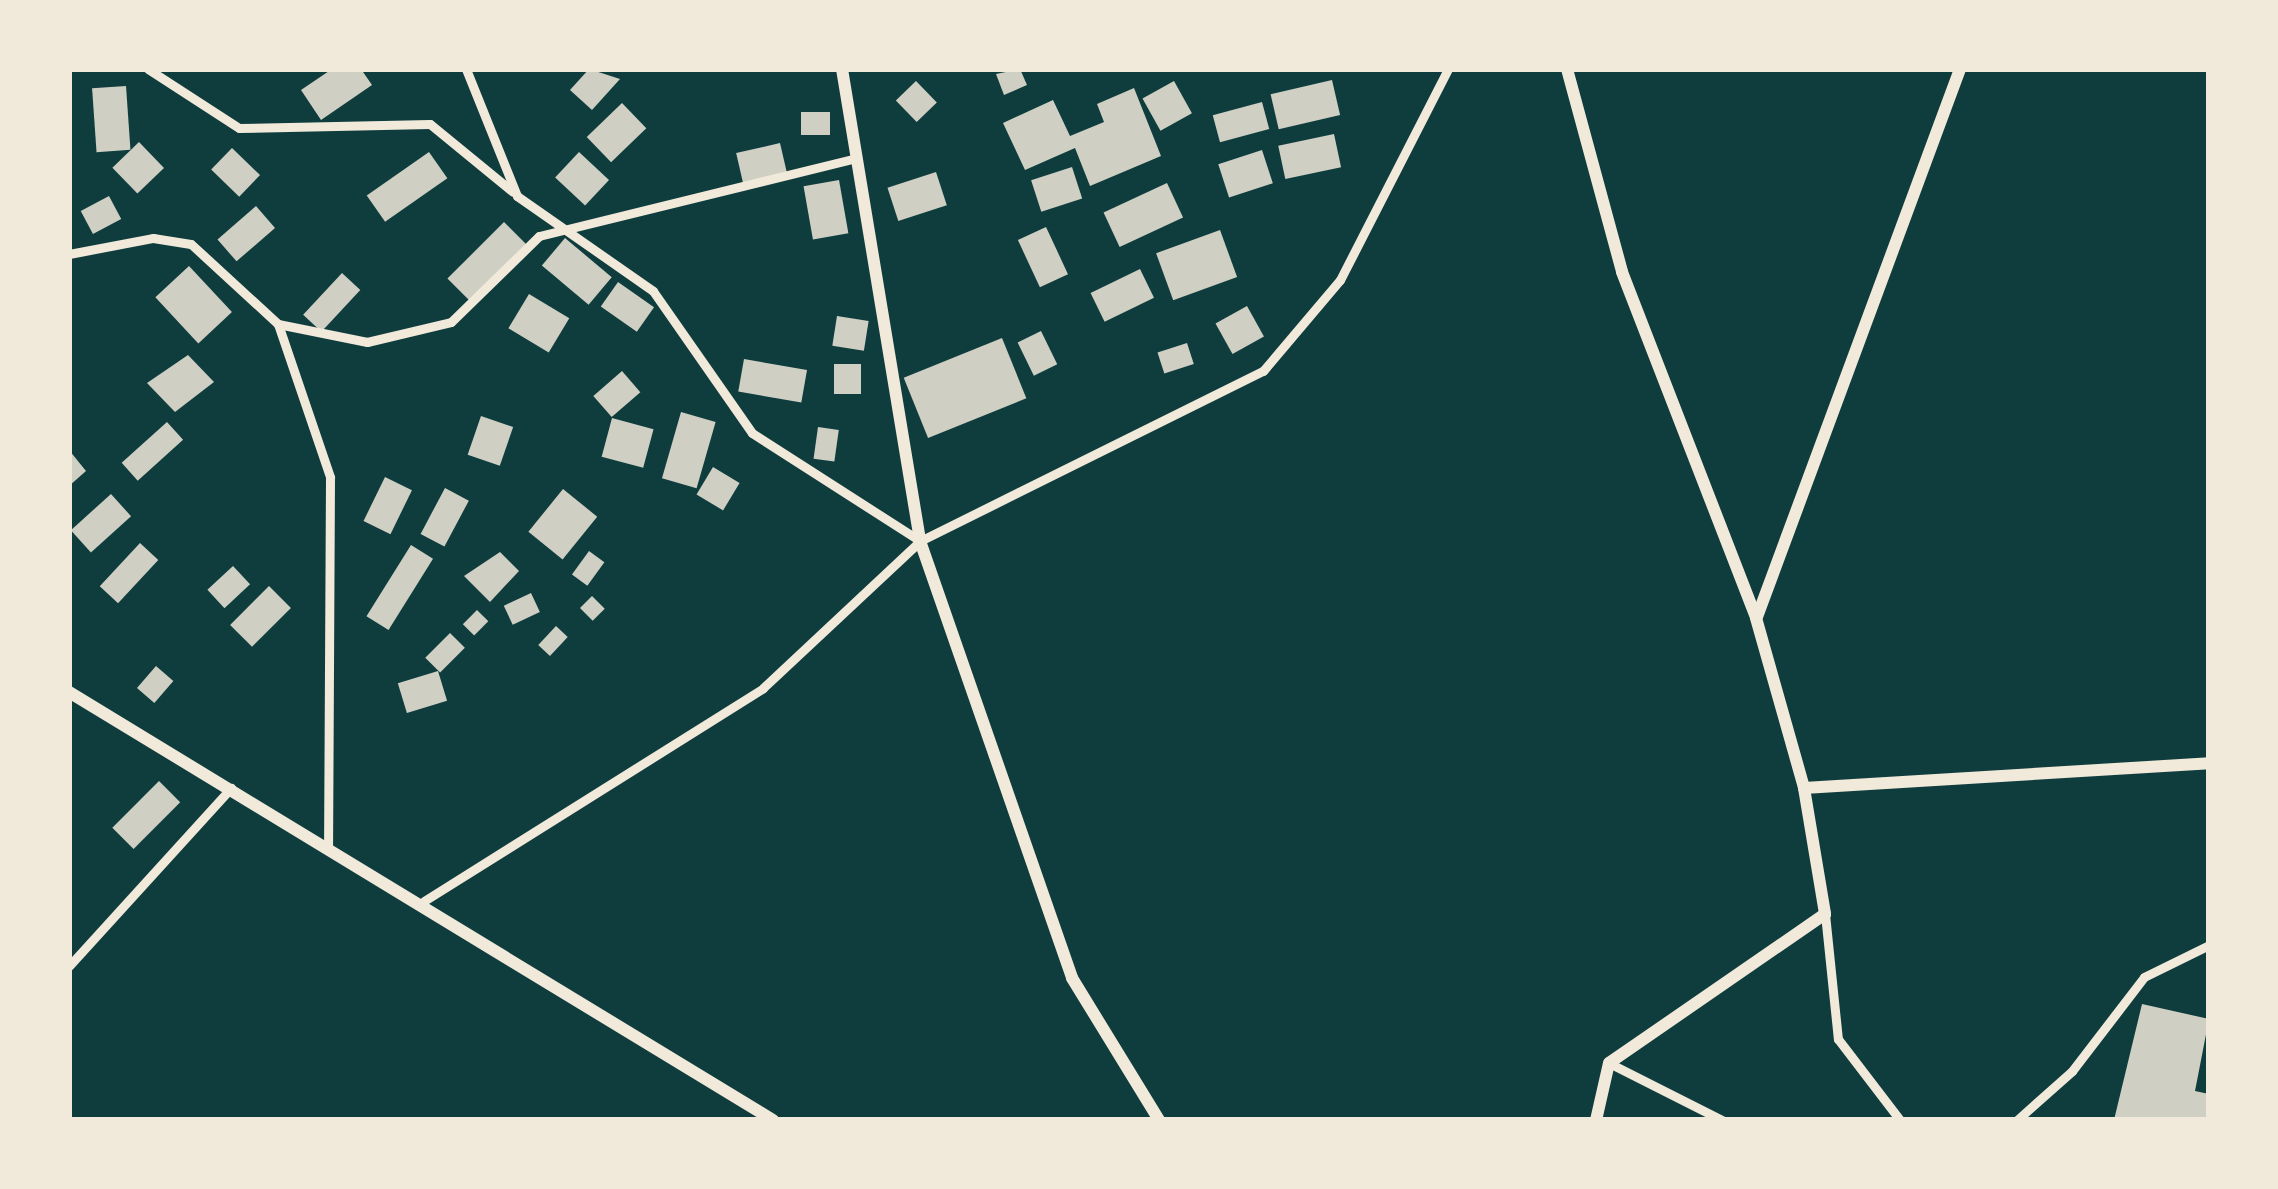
<!DOCTYPE html>
<html>
<head>
<meta charset="utf-8">
<style>
	body { margin:0 }
	#map { position:relative; width:2278px; height:1189px; overflow:hidden; background:#0f3d3e; font-family:"Exo 2",sans-serif }
	div>[style] { position:absolute }
	.building>* { inset:0; background:#cfcfc3; transform-origin:0 0 }
	.service>* { height:9px; margin:-4.5px; padding:0 4.5px; transform-origin:4.5px; border-radius:4.5px; background:#f1e9da }
	.minor>* { height:12px; margin:-6px; padding:0 6px; transform-origin:6px; border-radius:6px; background:#f1e9da }
	span { translate:-50% -50%; white-space:nowrap; text-align:center; line-height:1.15; -webkit-text-stroke:10px #f1e9da; paint-order:stroke }
	.frame { position:absolute; inset:0; border:72px solid #f1e9da; pointer-events:none }
</style>
</head>
<body>
<div id="map">
	<div class="building">
		<i style="clip-path:polygon(332px 69px,361px 69px,372px 85px,321px 120px,301px 90px)"></i>
		<i style="clip-path:polygon(589px 69px,620px 79px,592px 110px,570px 90px)"></i>
		<i style="clip-path:polygon(1020px 69px,1027px 85px,1004px 95px,996px 74px)"></i>
		<i style="left:1332px;top:80px;width:36px;height:63px;rotate:77deg"></i>
		<i style="left:916px;top:81px;width:30px;height:28px;rotate:46deg"></i>
		<i style="left:1174px;top:81px;width:37px;height:36px;rotate:61deg"></i>
		<i style="left:126px;top:86px;width:64px;height:34px;rotate:86deg"></i>
		<i style="clip-path:polygon(1134px 88px,1161px 156px,1090px 186px,1075px 148px,1025px 170px,1003px 123px,1053px 100px,1070px 136px,1104px 122px,1097px 104px)"></i>
		<i style="left:1262px;top:102px;width:28px;height:51px;rotate:75deg"></i>
		<i style="left:622px;top:103px;width:35px;height:49px;rotate:46deg"></i>
		<i style="left:830px;top:112px;width:23px;height:29px;rotate:90deg"></i>
		<i style="left:1334px;top:134px;width:34px;height:57px;rotate:78deg"></i>
		<i style="left:139px;top:142px;width:36px;height:37px;rotate:46deg"></i>
		<i style="left:780px;top:143px;width:35px;height:45px;rotate:77deg"></i>
		<i style="left:232px;top:148px;width:39px;height:30px;rotate:44deg"></i>
		<i style="left:1262px;top:150px;width:35px;height:46px;rotate:72deg"></i>
		<i style="left:429px;top:152px;width:32px;height:76px;rotate:55deg"></i>
		<i style="left:579px;top:152px;width:41px;height:35px;rotate:43deg"></i>
		<i style="left:1072px;top:167px;width:33px;height:43px;rotate:72deg"></i>
		<i style="left:936px;top:172px;width:35px;height:51px;rotate:72deg"></i>
		<i style="left:839px;top:180px;width:54px;height:36px;rotate:80deg"></i>
		<i style="left:1167px;top:183px;width:38px;height:70px;rotate:65deg"></i>
		<i style="left:109px;top:196px;width:26px;height:32px;rotate:62deg"></i>
		<i style="left:256px;top:206px;width:29px;height:51px;rotate:49deg"></i>
		<i style="left:504px;top:222px;width:34px;height:80px;rotate:45deg"></i>
		<i style="left:1046px;top:227px;width:52px;height:31px;rotate:65deg"></i>
		<i style="left:1220px;top:230px;width:50px;height:68px;rotate:70deg"></i>
		<i style="left:565px;top:238px;width:61px;height:36px;rotate:40deg"></i>
		<i style="left:189px;top:266px;width:63px;height:46px;rotate:47deg"></i>
		<i style="left:1140px;top:269px;width:32px;height:55px;rotate:64deg"></i>
		<i style="left:342px;top:273px;width:25px;height:57px;rotate:43deg"></i>
		<i style="left:618px;top:282px;width:44px;height:30px;rotate:35deg"></i>
		<i style="left:529px;top:294px;width:47px;height:40px;rotate:31deg"></i>
		<i style="left:1247px;top:306px;width:35px;height:36px;rotate:61deg"></i>
		<i style="left:837px;top:316px;width:32px;height:30px;rotate:9deg"></i>
		<i style="left:1041px;top:331px;width:37px;height:26px;rotate:64deg"></i>
		<i style="left:1002px;top:338px;width:65px;height:106px;rotate:68deg"></i>
		<i style="left:1187px;top:343px;width:22px;height:31px;rotate:72deg"></i>
		<i style="clip-path:polygon(188px 355px,214px 382px,175px 412px,147px 383px)"></i>
		<i style="left:744px;top:359px;width:64px;height:33px;rotate:10deg"></i>
		<i style="left:861px;top:364px;width:30px;height:27px;rotate:90deg"></i>
		<i style="left:622px;top:371px;width:28px;height:38px;rotate:49deg"></i>
		<i style="left:681px;top:412px;width:36px;height:69px;rotate:16deg"></i>
		<i style="left:481px;top:416px;width:34px;height:41px;rotate:19deg"></i>
		<i style="left:612px;top:418px;width:43px;height:40px;rotate:15deg"></i>
		<i style="left:167px;top:422px;width:24px;height:61px;rotate:48deg"></i>
		<i style="left:818px;top:427px;width:21px;height:32px;rotate:8deg"></i>
		<i style="clip-path:polygon(69px 450px,86px 471px,69px 486px)"></i>
		<i style="left:713px;top:467px;width:31px;height:32px;rotate:31deg"></i>
		<i style="left:385px;top:477px;width:30px;height:49px;rotate:26deg"></i>
		<i style="left:445px;top:488px;width:27px;height:52px;rotate:28deg"></i>
		<i style="left:563px;top:489px;width:44px;height:55px;rotate:39deg"></i>
		<i style="left:111px;top:494px;width:30px;height:54px;rotate:48deg"></i>
		<i style="left:140px;top:543px;width:25px;height:59px;rotate:43deg"></i>
		<i style="left:411px;top:545px;width:26px;height:84px;rotate:32deg"></i>
		<i style="left:589px;top:551px;width:19px;height:29px;rotate:36deg"></i>
		<i style="clip-path:polygon(500px 552px,519px 571px,490px 602px,464px 576px)"></i>
		<i style="left:233px;top:566px;width:25px;height:35px;rotate:47deg"></i>
		<i style="left:269px;top:586px;width:31px;height:55px;rotate:45deg"></i>
		<i style="left:531px;top:593px;width:21px;height:30px;rotate:65deg"></i>
		<i style="left:592px;top:596px;width:18px;height:17px;rotate:45deg"></i>
		<i style="left:477px;top:610px;width:16px;height:20px;rotate:45deg"></i>
		<i style="left:556px;top:626px;width:16px;height:26px;rotate:43deg"></i>
		<i style="left:450px;top:633px;width:21px;height:35px;rotate:45deg"></i>
		<i style="left:156px;top:666px;width:23px;height:29px;rotate:41deg"></i>
		<i style="left:438px;top:671px;width:31px;height:42px;rotate:73deg"></i>
		<i style="left:159px;top:781px;width:30px;height:66px;rotate:45deg"></i>
		<i style="clip-path:polygon(2142px 1004px,2209px 1019px,2195px 1091px,2209px 1094px,2209px 1120px,2114px 1120px)"></i>
	</div>
	<div class="service">
		<i style="left:148px;top:69px;width:108px;rotate:33deg"></i>
		<i style="left:239px;top:128px;width:191px;rotate:-1.2deg"></i>
		<i style="left:430px;top:124px;width:107px;rotate:39.3deg"></i>
		<i style="left:466px;top:69px;width:137px;rotate:68.1deg"></i>
		<i style="left:517px;top:196px;width:166px;rotate:34.9deg"></i>
		<i style="left:653px;top:291px;width:173px;rotate:55.1deg"></i>
		<i style="left:752px;top:433px;width:200px;rotate:32.7deg"></i>
		<i style="left:69px;top:254px;width:86px;rotate:-10.8deg"></i>
		<i style="left:153px;top:238px;width:38px;rotate:9deg"></i>
		<i style="left:191px;top:244px;width:118px;rotate:42.6deg"></i>
		<i style="left:278px;top:324px;width:91px;rotate:11.4deg"></i>
		<i style="left:367px;top:342px;width:86px;rotate:-13.4deg"></i>
		<i style="left:451px;top:322px;width:123px;rotate:-44.3deg"></i>
		<i style="left:539px;top:236px;width:327px;rotate:-13.8deg"></i>
		<i style="left:278px;top:324px;width:162px;rotate:71.2deg"></i>
		<i style="left:330px;top:477px;width:369px;rotate:90.3deg"></i>
		<i style="left:424px;top:901px;width:400px;rotate:-32.1deg"></i>
		<i style="left:763px;top:688px;width:215px;rotate:-43.1deg"></i>
		<i style="left:920px;top:541px;width:383px;rotate:-26.4deg"></i>
		<i style="left:1263px;top:371px;width:119px;rotate:-49.8deg"></i>
		<i style="left:1340px;top:280px;width:237px;rotate:-62.9deg"></i>
		<i style="left:1825px;top:914px;width:126px;rotate:84.1deg"></i>
		<i style="left:1838px;top:1039px;width:102px;rotate:52.6deg"></i>
		<i style="left:69px;top:966px;width:241px;rotate:-47.7deg"></i>
		<i style="left:1609px;top:1063px;width:127px;rotate:26.8deg"></i>
		<i style="left:2017px;top:1120px;width:74px;rotate:-41.7deg"></i>
		<i style="left:2072px;top:1071px;width:118px;rotate:-52.5deg"></i>
		<i style="left:2144px;top:977px;width:72px;rotate:-26.2deg"></i>
	</div>
	<div class="minor">
		<i style="left:842px;top:69px;width:478px;rotate:80.6deg"></i>
		<i style="left:920px;top:541px;width:463px;rotate:70.8deg"></i>
		<i style="left:1072px;top:978px;width:167px;rotate:58.5deg"></i>
		<i style="left:1567px;top:69px;width:210px;rotate:74.8deg"></i>
		<i style="left:1622px;top:272px;width:371px;rotate:68.8deg"></i>
		<i style="left:1756px;top:618px;width:177px;rotate:74.2deg"></i>
		<i style="left:1804px;top:788px;width:128px;rotate:80.5deg"></i>
		<i style="left:1825px;top:914px;width:262px;rotate:145.4deg"></i>
		<i style="left:1609px;top:1063px;width:58px;rotate:102.8deg"></i>
		<i style="left:1757px;top:617px;width:584px;rotate:-69.67deg"></i>
		<i style="left:69px;top:692px;width:824px;rotate:31.3deg"></i>
		<i style="left:1804px;top:788px;width:406px;rotate:-3.5deg"></i>
	</div>
	<div class="frame"></div>
</div>
</body>
</html>
